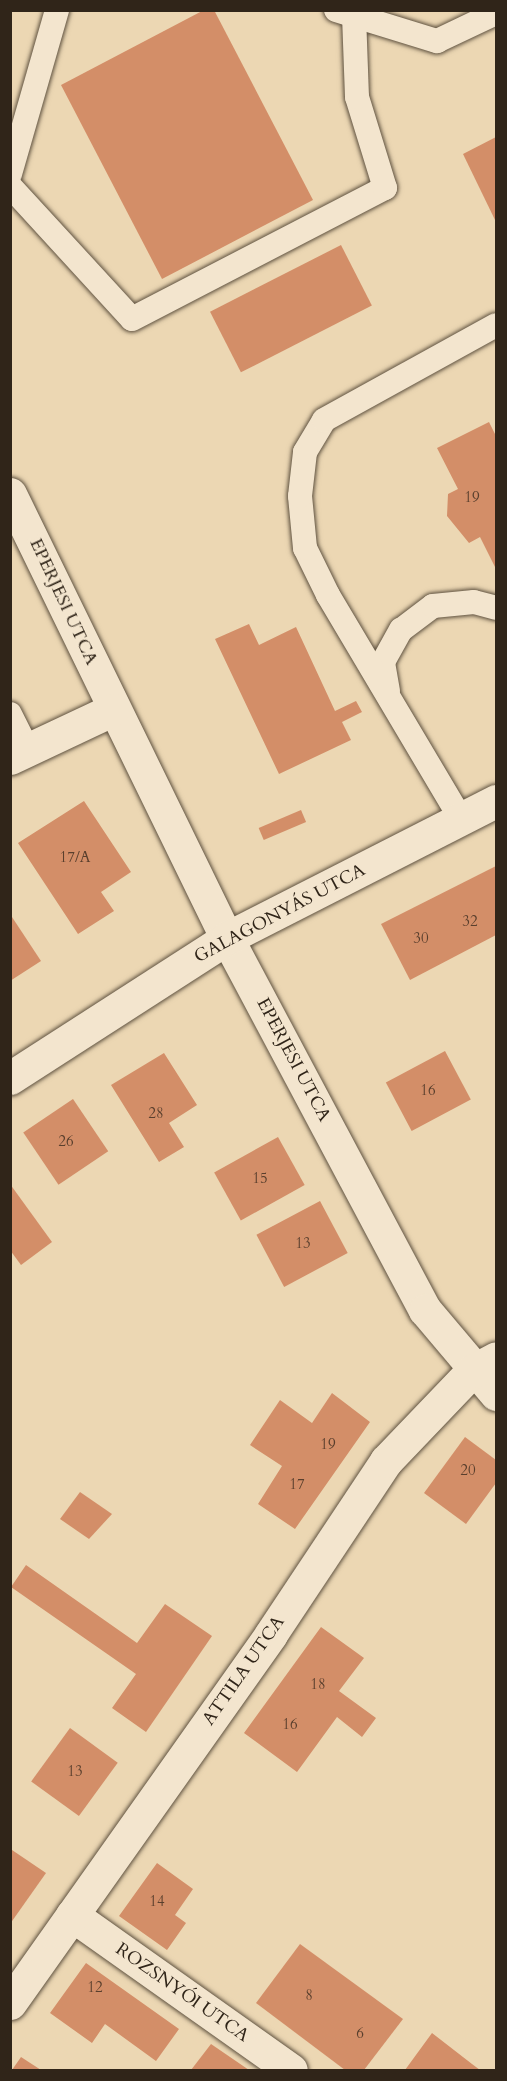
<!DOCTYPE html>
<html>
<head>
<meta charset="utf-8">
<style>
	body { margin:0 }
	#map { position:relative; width:507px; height:2081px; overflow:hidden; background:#ecd7b3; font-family:Cardo,serif }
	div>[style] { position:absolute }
	.building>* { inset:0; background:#d38e68; transform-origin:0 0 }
	.roads { filter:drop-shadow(0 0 2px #5f5240) drop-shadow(0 0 2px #5f5240) }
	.lane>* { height:24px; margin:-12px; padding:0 12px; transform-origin:12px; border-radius:12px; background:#f3e5ce }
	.street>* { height:33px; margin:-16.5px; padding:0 16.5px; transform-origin:16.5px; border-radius:16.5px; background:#f3e5ce }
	span { translate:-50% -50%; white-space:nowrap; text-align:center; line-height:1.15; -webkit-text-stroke:6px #f3e5ce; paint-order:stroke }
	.number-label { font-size:15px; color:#593f2d }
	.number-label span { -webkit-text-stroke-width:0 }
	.street-label { font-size:18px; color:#302519 }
	.frame { position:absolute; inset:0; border:12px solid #302519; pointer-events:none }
</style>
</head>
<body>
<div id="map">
	<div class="building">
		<i style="clip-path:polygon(204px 10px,214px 10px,313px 200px,162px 279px,61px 85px)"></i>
		<i style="clip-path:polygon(496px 137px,496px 222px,463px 154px)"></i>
		<i style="left:341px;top:245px;width:68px;height:147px;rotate:63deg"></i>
		<i style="clip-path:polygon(489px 422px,496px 436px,496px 569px,480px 537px,469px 543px,447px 516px,448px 494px,458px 489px,437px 448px)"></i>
		<i style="clip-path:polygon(249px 624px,259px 645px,296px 627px,335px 711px,356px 701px,362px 712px,342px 722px,351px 740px,279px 774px,215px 639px)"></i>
		<i style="clip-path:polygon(84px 801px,131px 872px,101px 892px,114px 911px,78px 934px,18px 843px)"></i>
		<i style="left:301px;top:810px;width:13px;height:46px;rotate:67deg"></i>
		<i style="clip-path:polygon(496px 866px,496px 935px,410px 980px,381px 924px)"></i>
		<i style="clip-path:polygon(10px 914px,41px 961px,10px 981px)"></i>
		<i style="left:445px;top:1051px;width:55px;height:67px;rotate:62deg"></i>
		<i style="clip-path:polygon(164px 1053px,197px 1105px,169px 1123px,184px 1147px,159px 1162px,111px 1085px)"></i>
		<i style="left:73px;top:1099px;width:63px;height:60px;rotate:56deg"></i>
		<i style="left:278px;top:1137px;width:55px;height:73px;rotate:61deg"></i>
		<i style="clip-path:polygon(10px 1184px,52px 1242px,21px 1265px,10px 1250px)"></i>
		<i style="left:320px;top:1201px;width:59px;height:72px;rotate:62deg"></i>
		<i style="clip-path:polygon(332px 1393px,370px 1422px,295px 1529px,258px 1504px,282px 1466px,250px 1445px,280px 1400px,312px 1423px)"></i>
		<i style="clip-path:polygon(465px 1437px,496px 1460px,496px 1483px,466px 1524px,424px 1493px)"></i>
		<i style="clip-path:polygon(80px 1492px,112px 1514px,89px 1539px,60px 1519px)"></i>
		<i style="clip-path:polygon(26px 1565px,137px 1643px,165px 1604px,212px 1636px,146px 1732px,112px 1708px,136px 1674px,11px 1587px)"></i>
		<i style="clip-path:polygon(321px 1627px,364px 1658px,339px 1691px,376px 1718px,362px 1737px,337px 1717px,297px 1772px,244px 1733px)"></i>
		<i style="left:70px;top:1728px;width:59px;height:66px;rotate:36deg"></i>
		<i style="clip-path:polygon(12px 1850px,46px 1873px,10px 1924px,10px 1852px)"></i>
		<i style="clip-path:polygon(157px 1863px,193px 1889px,175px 1915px,186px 1923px,167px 1950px,119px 1916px)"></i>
		<i style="clip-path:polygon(300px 1944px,403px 2019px,364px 2070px,345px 2070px,256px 2003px)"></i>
		<i style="clip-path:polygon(86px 1963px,179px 2029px,156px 2061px,105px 2024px,92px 2043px,50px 2013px)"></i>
		<i style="clip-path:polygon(432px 2033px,472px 2064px,480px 2070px,405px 2070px)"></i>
		<i style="clip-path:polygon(211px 2044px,249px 2070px,191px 2070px)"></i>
		<i style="clip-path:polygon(21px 2057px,41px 2070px,12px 2070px)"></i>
	</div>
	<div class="roads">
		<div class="lane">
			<i style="left:336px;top:10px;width:106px;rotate:17.1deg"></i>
			<i style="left:437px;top:41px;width:65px;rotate:-25.4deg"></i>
			<i style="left:10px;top:174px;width:171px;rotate:-74deg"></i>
			<i style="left:10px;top:186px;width:180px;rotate:47.5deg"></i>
			<i style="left:132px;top:319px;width:285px;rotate:-27.4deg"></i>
			<i style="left:385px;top:188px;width:95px;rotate:-107.1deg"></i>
			<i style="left:357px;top:97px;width:81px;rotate:-92.1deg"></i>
			<i style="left:388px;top:691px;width:29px;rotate:-100deg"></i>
			<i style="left:383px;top:662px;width:37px;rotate:-61deg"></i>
			<i style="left:401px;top:630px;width:40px;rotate:-37deg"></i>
			<i style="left:433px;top:606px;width:41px;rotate:-5.6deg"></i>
			<i style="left:474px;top:602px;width:23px;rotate:15deg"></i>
			<i style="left:10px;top:714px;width:40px;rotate:63.4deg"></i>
			<i style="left:461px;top:819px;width:261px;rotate:-120.7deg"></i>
			<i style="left:328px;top:595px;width:52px;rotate:-116.1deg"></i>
			<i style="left:305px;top:548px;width:52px;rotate:-95.5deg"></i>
			<i style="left:300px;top:496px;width:44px;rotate:-83.5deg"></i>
			<i style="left:305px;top:452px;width:37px;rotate:-59deg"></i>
			<i style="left:324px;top:420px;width:196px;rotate:-28.9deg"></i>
		</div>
		<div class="street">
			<i style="left:10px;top:494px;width:494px;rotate:64deg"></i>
			<i style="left:227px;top:938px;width:421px;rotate:62deg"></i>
			<i style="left:425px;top:1310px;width:110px;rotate:49.8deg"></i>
			<i style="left:10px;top:758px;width:113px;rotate:-25.2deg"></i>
			<i style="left:10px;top:1078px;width:258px;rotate:-32.8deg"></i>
			<i style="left:227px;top:938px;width:302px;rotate:-27deg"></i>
			<i style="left:72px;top:1915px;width:268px;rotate:35.3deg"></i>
			<i style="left:10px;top:2003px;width:452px;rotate:-54.7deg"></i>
			<i style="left:271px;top:1634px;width:208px;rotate:-56.4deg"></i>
			<i style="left:386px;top:1461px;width:124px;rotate:-46.3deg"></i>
			<i style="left:472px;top:1371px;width:27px;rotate:-28deg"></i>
		</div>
	</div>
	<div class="number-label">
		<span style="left:472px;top:498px">19</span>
		<span style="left:75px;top:858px">17/A</span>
		<span style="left:470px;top:922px">32</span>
		<span style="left:421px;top:939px">30</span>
		<span style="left:428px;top:1091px">16</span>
		<span style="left:156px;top:1114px">28</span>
		<span style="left:66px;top:1142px">26</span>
		<span style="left:260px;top:1179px">15</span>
		<span style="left:303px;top:1244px">13</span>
		<span style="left:328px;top:1445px">19</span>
		<span style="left:468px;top:1471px">20</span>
		<span style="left:297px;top:1485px">17</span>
		<span style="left:318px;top:1685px">18</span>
		<span style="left:290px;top:1725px">16</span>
		<span style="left:75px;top:1772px">13</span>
		<span style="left:157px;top:1902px">14</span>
		<span style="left:95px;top:1988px">12</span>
		<span style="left:309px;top:1996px">8</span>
		<span style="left:360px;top:2034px">6</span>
	</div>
	<div class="street-label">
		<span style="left:63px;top:602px;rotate:65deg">EPERJESI UTCA</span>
		<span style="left:280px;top:914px;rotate:-28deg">GALAGONYÁS UTCA</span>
		<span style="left:293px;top:1060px;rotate:62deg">EPERJESI UTCA</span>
		<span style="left:244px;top:1671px;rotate:-55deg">ATTILA UTCA</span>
		<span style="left:182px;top:1993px;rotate:35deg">ROZSNYÓI UTCA</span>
	</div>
	<div class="frame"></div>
</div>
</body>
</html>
